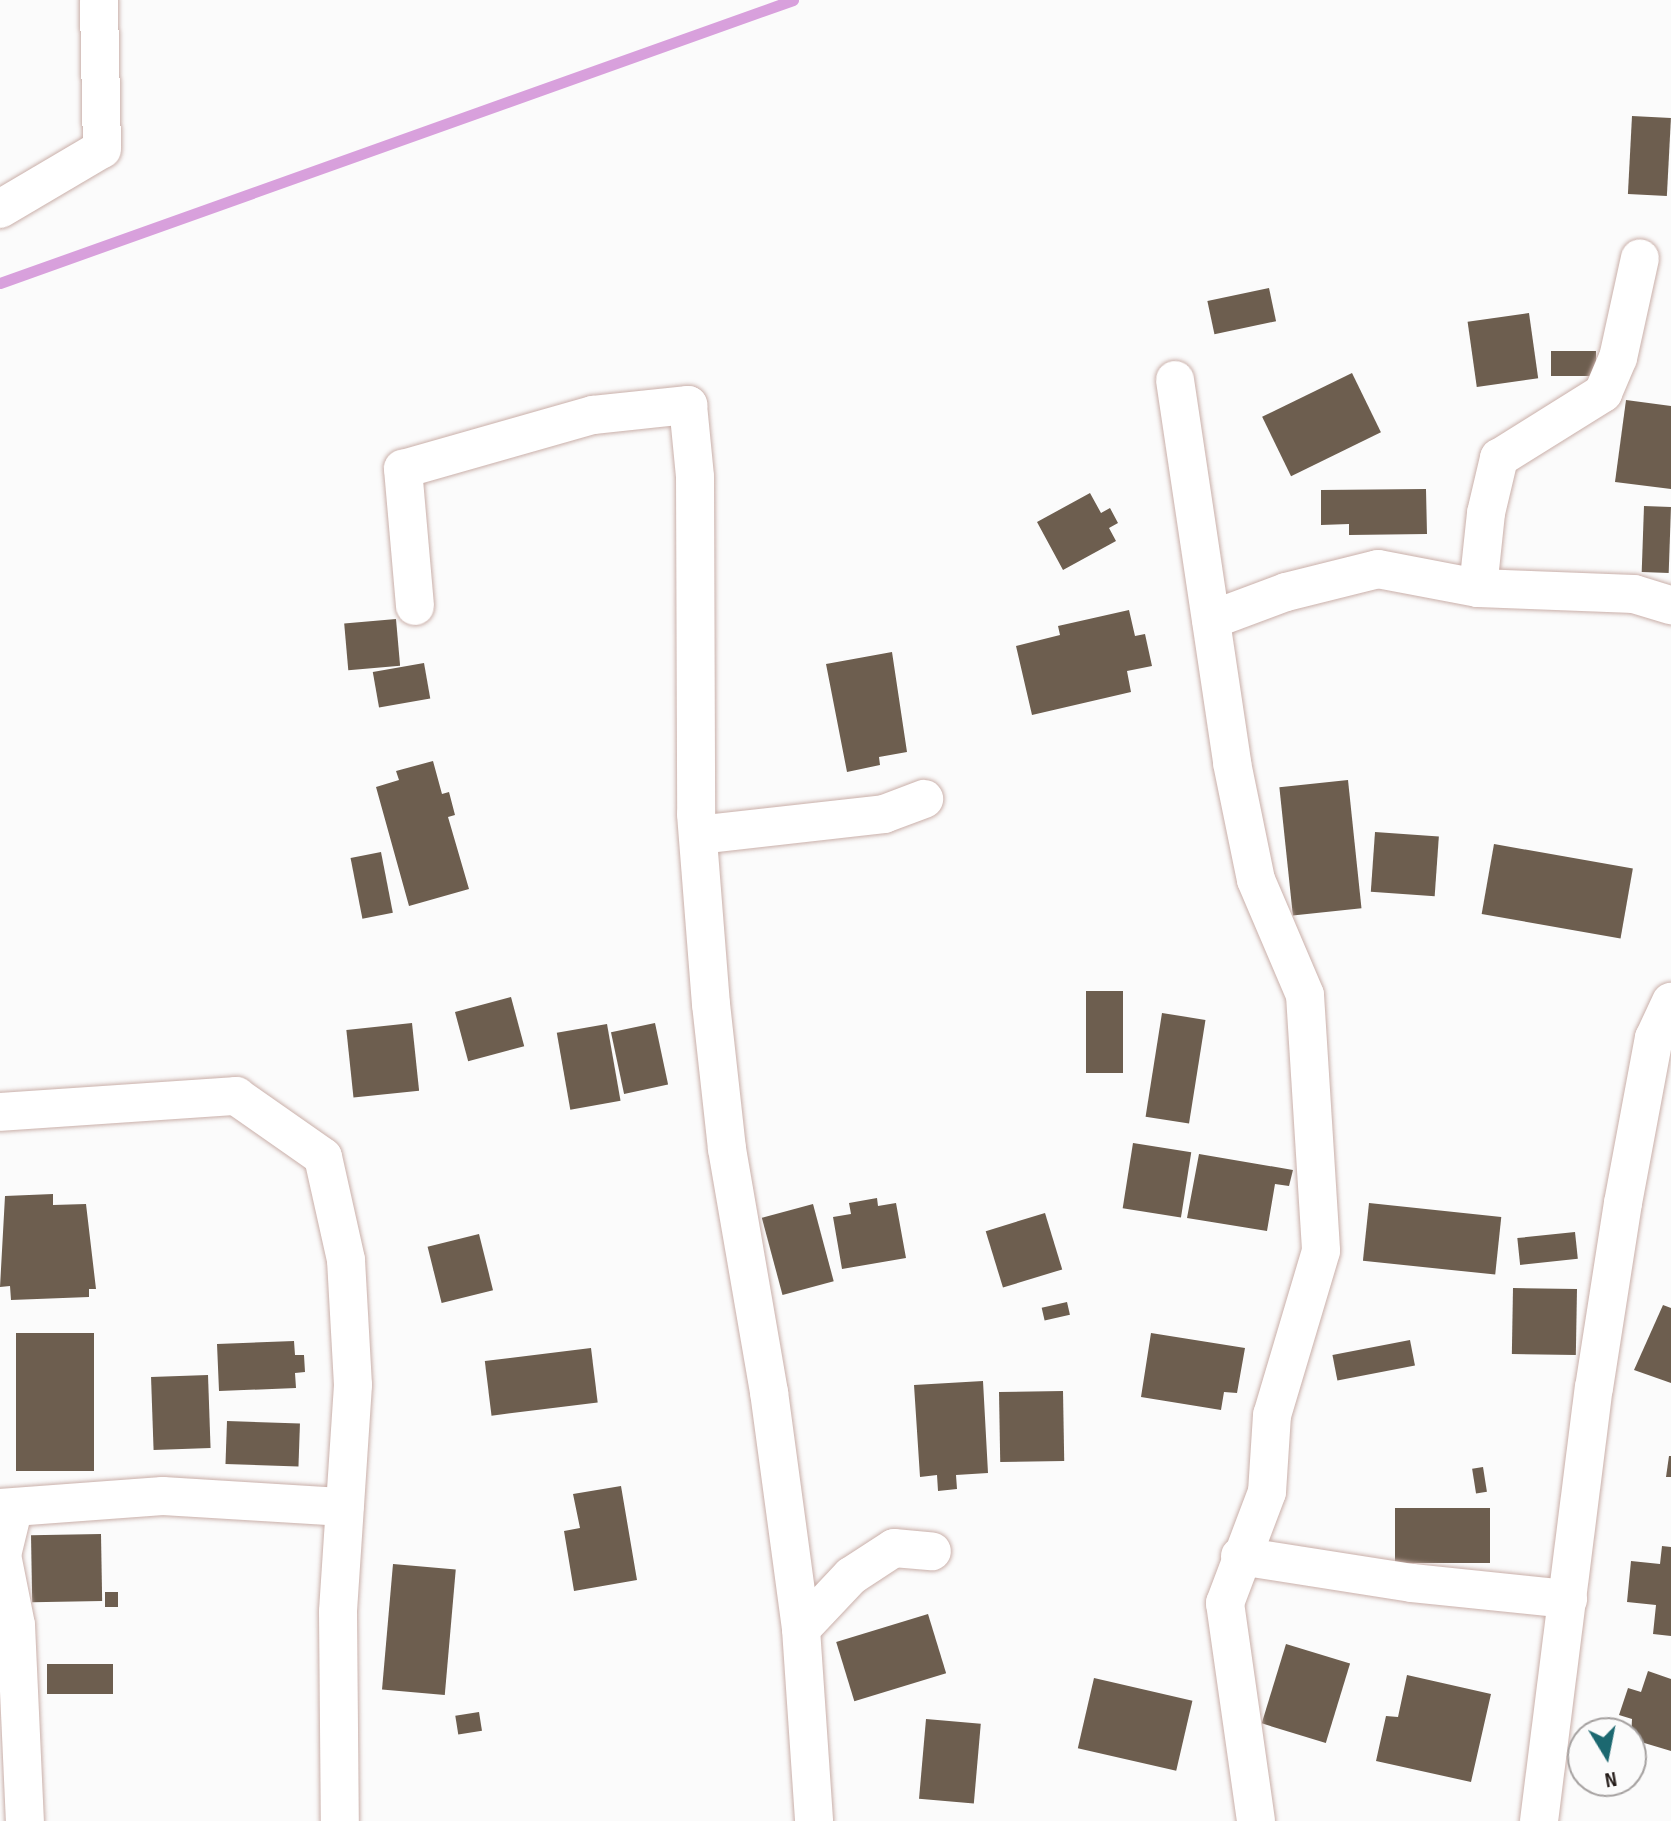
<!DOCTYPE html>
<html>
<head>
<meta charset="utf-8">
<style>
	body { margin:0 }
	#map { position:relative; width:1671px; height:1821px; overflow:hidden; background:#fbfbfb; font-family:"Sofia Sans Condensed",sans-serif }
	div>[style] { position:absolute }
	.stream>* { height:11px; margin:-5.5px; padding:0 5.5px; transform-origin:5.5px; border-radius:5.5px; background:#d8a0dc }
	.building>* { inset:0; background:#6d5e4f; transform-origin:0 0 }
	.roads { filter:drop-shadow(0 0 2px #c9afa9) drop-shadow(0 0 2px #c9afa9) }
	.minor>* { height:38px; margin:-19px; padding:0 19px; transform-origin:19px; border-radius:19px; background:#fff }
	span { translate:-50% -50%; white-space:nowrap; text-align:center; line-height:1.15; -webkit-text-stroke:8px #fbfbfb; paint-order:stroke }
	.north { position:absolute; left:1567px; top:1717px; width:80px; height:80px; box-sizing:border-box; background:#fbfbfb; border:2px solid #a5a1a0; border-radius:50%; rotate:170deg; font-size:22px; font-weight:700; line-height:32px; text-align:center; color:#231a17 }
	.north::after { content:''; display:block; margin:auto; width:28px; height:36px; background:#1c6870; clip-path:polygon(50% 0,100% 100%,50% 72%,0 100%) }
</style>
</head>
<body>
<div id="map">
	<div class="stream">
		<i style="left:0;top:283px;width:842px;rotate:-19.64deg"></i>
	</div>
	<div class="building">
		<i style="left:1632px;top:116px;width:39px;height:78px;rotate:3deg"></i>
		<i style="left:1269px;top:288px;width:34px;height:63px;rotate:78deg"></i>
		<i style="left:1529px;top:313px;width:66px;height:62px;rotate:82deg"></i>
		<i style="left:1596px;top:351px;width:25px;height:45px;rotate:90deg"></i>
		<i style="left:1352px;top:373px;width:66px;height:100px;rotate:64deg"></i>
		<i style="clip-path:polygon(1626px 400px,1671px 406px,1671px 489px,1615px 482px)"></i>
		<i style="clip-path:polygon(1426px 489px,1427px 534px,1349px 535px,1349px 524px,1321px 525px,1321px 490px)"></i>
		<i style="clip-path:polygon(1090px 493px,1101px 513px,1110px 508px,1118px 523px,1109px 528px,1116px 541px,1063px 570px,1037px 522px)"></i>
		<i style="left:1644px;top:506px;width:27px;height:66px;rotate:2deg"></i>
		<i style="clip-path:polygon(1129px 610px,1135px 636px,1145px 634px,1152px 666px,1127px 671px,1131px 692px,1032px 715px,1016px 646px,1060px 635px,1058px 626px)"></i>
		<i style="left:396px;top:619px;width:47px;height:52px;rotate:85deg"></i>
		<i style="clip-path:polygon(892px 652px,907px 752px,879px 757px,880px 765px,847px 772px,826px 664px)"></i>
		<i style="left:424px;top:663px;width:36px;height:52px;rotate:80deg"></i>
		<i style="clip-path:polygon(433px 761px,442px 794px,449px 792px,455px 815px,448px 817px,469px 889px,409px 906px,376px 787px,399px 780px,396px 771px)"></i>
		<i style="left:1348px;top:780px;width:129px;height:69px;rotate:84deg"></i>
		<i style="left:1375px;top:832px;width:64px;height:60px;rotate:4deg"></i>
		<i style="left:1494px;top:844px;width:141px;height:71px;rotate:10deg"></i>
		<i style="left:381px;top:852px;width:62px;height:31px;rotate:79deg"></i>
		<i style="left:1086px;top:991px;width:37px;height:82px"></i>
		<i style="left:511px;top:997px;width:51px;height:58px;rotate:75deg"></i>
		<i style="left:1162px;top:1013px;width:44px;height:105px;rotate:9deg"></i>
		<i style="left:412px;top:1023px;width:68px;height:66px;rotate:84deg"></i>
		<i style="left:655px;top:1023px;width:63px;height:45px;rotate:78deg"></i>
		<i style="left:607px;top:1024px;width:78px;height:51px;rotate:80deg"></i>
		<i style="left:1133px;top:1143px;width:59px;height:66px;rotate:9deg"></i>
		<i style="clip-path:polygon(1199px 1154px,1293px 1170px,1289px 1186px,1275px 1184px,1267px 1231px,1187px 1218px)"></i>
		<i style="clip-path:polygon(53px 1194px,53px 1205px,86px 1204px,96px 1289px,89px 1289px,89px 1297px,11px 1300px,10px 1286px,0 1287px,5px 1196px)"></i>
		<i style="clip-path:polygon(877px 1198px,878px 1206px,896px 1203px,906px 1258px,842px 1269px,833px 1217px,851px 1214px,849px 1203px)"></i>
		<i style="left:1369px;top:1203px;width:133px;height:58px;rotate:6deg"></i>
		<i style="left:813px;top:1204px;width:80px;height:53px;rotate:75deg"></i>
		<i style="left:1045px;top:1213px;width:59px;height:62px;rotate:73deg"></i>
		<i style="left:1575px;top:1232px;width:27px;height:58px;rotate:84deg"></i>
		<i style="left:479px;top:1234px;width:58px;height:53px;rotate:76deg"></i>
		<i style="left:1513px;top:1288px;width:64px;height:66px;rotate:1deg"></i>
		<i style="left:1067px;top:1302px;width:13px;height:26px;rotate:77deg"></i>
		<i style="clip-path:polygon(1663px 1305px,1671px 1308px,1671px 1383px,1634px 1370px)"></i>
		<i style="left:16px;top:1333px;width:78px;height:138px"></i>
		<i style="clip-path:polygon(1151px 1333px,1245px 1348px,1237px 1393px,1224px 1392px,1221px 1410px,1141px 1397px)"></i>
		<i style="left:1410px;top:1340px;width:26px;height:79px;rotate:79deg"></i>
		<i style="clip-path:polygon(294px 1341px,295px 1355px,304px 1355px,305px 1372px,295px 1373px,296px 1388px,219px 1391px,217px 1344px)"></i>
		<i style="left:591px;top:1348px;width:55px;height:107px;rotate:83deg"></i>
		<i style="left:208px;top:1375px;width:73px;height:57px;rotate:88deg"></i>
		<i style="clip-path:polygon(983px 1381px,988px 1473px,956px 1475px,957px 1489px,938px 1491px,937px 1475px,920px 1477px,914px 1385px)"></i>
		<i style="left:1063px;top:1391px;width:70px;height:64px;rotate:89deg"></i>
		<i style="left:227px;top:1421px;width:73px;height:43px;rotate:2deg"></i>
		<i style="clip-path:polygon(1669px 1456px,1671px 1456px,1671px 1477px,1666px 1477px)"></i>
		<i style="left:1483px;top:1467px;width:25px;height:11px;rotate:81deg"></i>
		<i style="clip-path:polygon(621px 1486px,637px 1580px,574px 1591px,564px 1531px,580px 1528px,573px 1494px)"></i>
		<i style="left:1490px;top:1508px;width:55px;height:95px;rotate:90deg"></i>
		<i style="left:101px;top:1534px;width:67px;height:70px;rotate:89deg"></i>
		<i style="clip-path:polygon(1662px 1546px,1671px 1547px,1671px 1636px,1653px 1634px,1656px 1605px,1627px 1602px,1631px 1561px,1660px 1564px)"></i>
		<i style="left:393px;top:1564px;width:63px;height:126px;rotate:5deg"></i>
		<i style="left:105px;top:1592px;width:13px;height:15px"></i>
		<i style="left:928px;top:1614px;width:62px;height:96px;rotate:73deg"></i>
		<i style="left:1286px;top:1644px;width:67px;height:83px;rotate:17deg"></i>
		<i style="left:47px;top:1664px;width:66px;height:30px"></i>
		<i style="clip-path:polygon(1648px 1671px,1671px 1679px,1671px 1751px,1631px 1739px,1632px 1719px,1619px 1715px,1628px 1688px,1641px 1692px)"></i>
		<i style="clip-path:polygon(1407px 1675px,1491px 1694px,1471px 1782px,1376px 1761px,1386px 1716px,1398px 1717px)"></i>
		<i style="left:1094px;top:1678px;width:101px;height:72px;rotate:13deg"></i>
		<i style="left:479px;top:1712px;width:19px;height:24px;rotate:81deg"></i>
		<i style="left:926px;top:1719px;width:55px;height:80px;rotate:5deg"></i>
	</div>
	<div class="roads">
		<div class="minor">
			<i style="left:0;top:209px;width:118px;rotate:-30.5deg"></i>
			<i style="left:102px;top:149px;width:149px;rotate:-91.2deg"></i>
			<i style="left:1175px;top:380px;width:387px;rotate:81.5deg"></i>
			<i style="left:1232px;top:763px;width:119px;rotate:78.4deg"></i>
			<i style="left:1256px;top:880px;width:125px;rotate:66.9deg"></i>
			<i style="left:1305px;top:995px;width:256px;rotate:86.4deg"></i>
			<i style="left:1321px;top:1251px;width:171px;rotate:106.6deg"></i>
			<i style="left:1272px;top:1415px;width:77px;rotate:93.7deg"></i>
			<i style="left:1267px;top:1492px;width:119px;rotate:110.7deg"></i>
			<i style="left:1225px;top:1603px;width:220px;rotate:81.9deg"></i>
			<i style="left:1478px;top:588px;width:75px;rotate:-83.9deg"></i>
			<i style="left:1486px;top:513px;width:57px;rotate:-76.7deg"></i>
			<i style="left:1499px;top:458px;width:123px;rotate:-32deg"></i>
			<i style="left:1603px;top:393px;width:38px;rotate:-67deg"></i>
			<i style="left:1618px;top:358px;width:102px;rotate:-77.6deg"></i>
			<i style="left:415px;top:606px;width:138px;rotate:-95deg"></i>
			<i style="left:403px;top:469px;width:198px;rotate:-15.9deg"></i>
			<i style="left:593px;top:415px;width:96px;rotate:-6deg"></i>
			<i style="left:688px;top:405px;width:72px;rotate:84.4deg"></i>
			<i style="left:695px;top:477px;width:337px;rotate:89.8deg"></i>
			<i style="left:696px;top:814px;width:191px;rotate:85.5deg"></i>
			<i style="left:711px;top:1004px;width:146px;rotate:83.7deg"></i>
			<i style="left:727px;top:1149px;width:247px;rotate:80.2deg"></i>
			<i style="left:769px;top:1392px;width:239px;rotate:82.3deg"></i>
			<i style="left:801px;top:1629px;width:192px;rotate:86.1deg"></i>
			<i style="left:1211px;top:620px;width:80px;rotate:-20.5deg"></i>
			<i style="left:1286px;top:592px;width:95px;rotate:-14deg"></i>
			<i style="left:1378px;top:569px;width:102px;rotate:10.8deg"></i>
			<i style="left:1478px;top:588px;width:156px;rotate:2.2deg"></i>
			<i style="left:1634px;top:594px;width:39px;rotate:17deg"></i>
			<i style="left:698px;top:835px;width:187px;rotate:-6.4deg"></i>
			<i style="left:884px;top:814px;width:43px;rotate:-20.6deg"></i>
			<i style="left:0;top:1112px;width:237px;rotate:-3.9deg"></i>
			<i style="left:236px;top:1096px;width:106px;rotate:35deg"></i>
			<i style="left:323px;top:1157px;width:106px;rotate:77.4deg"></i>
			<i style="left:346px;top:1260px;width:125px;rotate:86.8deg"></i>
			<i style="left:353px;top:1385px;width:227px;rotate:93.8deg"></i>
			<i style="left:338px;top:1612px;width:209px;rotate:89.5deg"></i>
			<i style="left:0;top:1508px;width:163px;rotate:-4.2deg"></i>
			<i style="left:163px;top:1496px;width:182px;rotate:3.5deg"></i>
			<i style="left:13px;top:1510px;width:46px;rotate:103.7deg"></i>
			<i style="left:2px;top:1555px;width:71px;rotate:78.7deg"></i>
			<i style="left:16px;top:1625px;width:196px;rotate:87.4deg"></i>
			<i style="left:1240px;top:1556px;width:174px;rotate:8.9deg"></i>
			<i style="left:1412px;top:1583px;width:157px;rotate:5.9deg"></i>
			<i style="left:801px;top:1629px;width:73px;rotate:-46.7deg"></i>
			<i style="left:851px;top:1576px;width:51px;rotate:-33.1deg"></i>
			<i style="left:894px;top:1548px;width:38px;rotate:5deg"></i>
			<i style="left:1539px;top:1821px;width:436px;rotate:-82.8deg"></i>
			<i style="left:1594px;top:1388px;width:187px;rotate:-81.1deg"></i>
			<i style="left:1623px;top:1203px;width:168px;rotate:-79.4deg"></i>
			<i style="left:1654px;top:1038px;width:40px;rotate:-65deg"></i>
		</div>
	</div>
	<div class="north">N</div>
</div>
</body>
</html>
